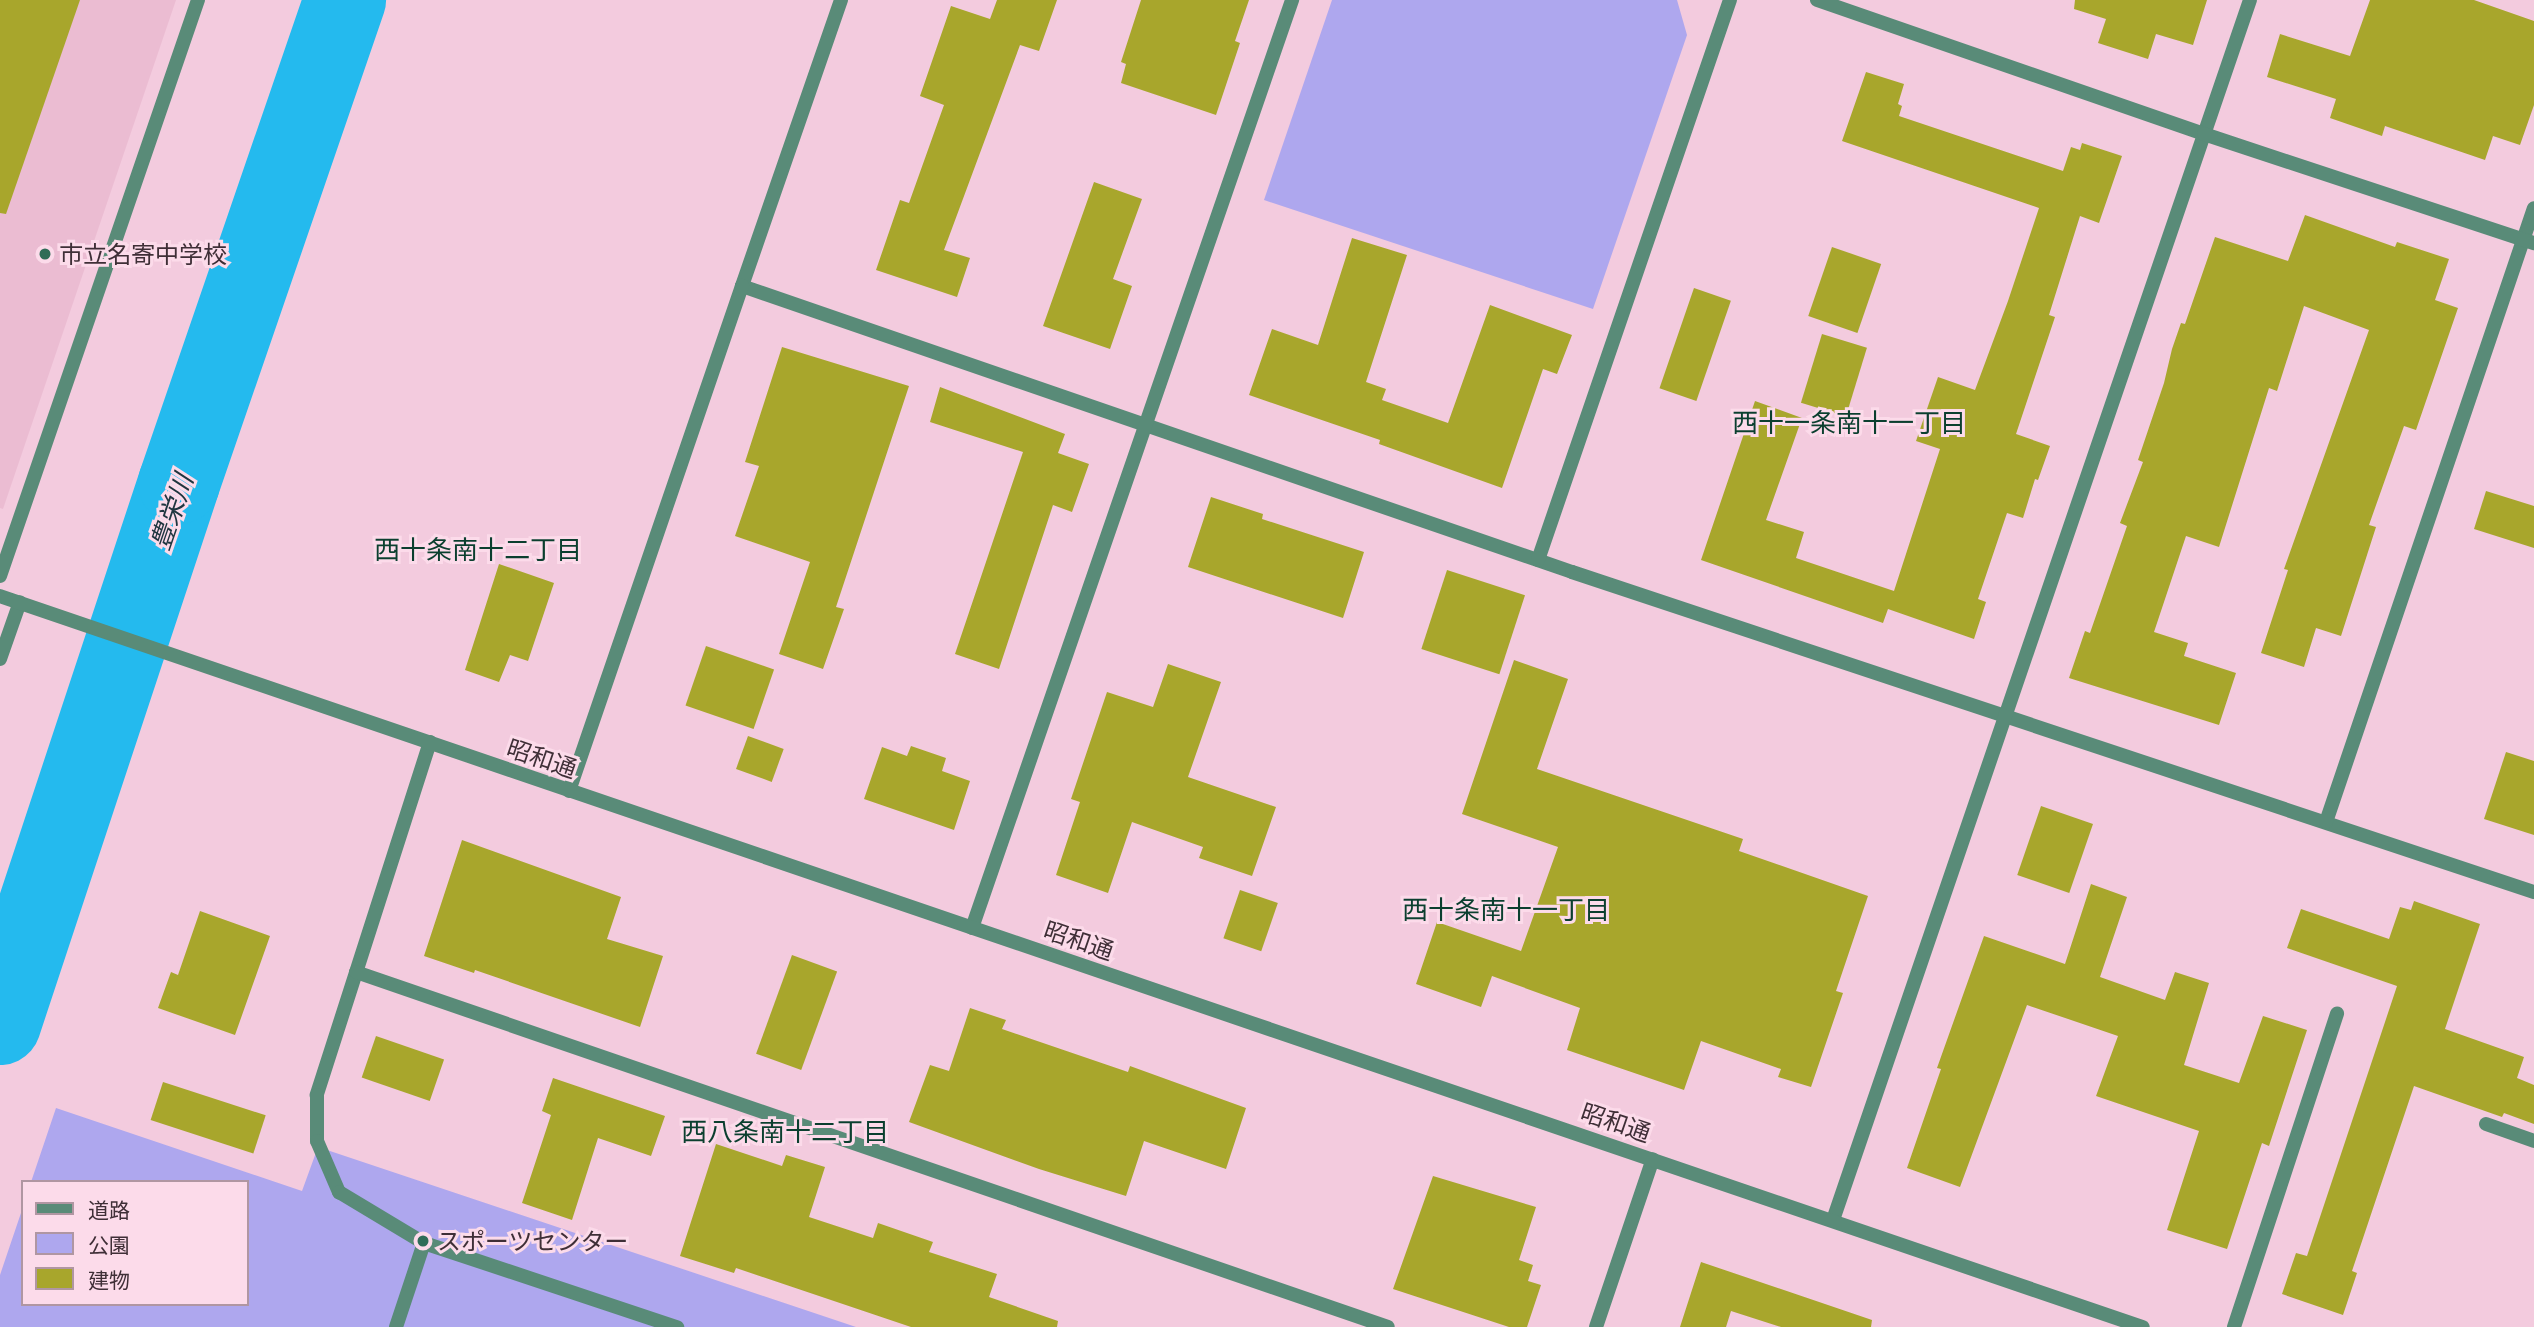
<!DOCTYPE html>
<html>
<head>
<meta charset="utf-8">
<style>
	body { margin:0 }
	#map { position:relative; width:2534px; height:1327px; overflow:hidden; background:#f3cbde; font-family:"Noto Sans","Noto Sans JP",sans-serif }
	div>[style] { position:absolute }
	.built>* { inset:0; background:#ebbcd2 }
	.green>* { inset:0; background:#aea7ee }
	.river>* { height:82px; margin:-41px; padding:0 41px; transform-origin:41px; border-radius:41px; background:#24baee }
	.building>* { inset:0; background:#a8a62c; transform-origin:0 0 }
	.service>* { height:14px; margin:-7px; padding:0 7px; transform-origin:7px; border-radius:7px; background:#598b78 }
	.minor>* { height:14px; margin:-7px; padding:0 7px; transform-origin:7px; border-radius:7px; background:#598b78 }
	.tertiary>* { height:14px; margin:-7px; padding:0 7px; transform-origin:7px; border-radius:7px; background:#598b78 }
	.dots>* { width:19px; height:19px; translate:-50% -50%; box-sizing:border-box; border:4px solid #fcdbea; border-radius:50% }
	span { translate:-50% -50%; white-space:nowrap; text-align:center; line-height:1.15; -webkit-text-stroke:6px #fcdbea; paint-order:stroke }
	.poi-label { font-size:24px; color:#3f2f37 }
	.left { translate:0 -50%; text-align:left }
	.street-label { font-size:24px; color:#3f2f37 }
	.neighbourhood-label { font-size:26px; color:#0b3f2f }
	.water-label { font-size:26px; color:#203640; font-style:italic }
	.legend { position:absolute; left:21px; top:1180px; width:228px; height:126px; box-sizing:border-box; background:#fcdbea; border:2px solid #b096a2; margin:0; padding:9px 12px; list-style:none; font-size:21px; color:#3f2f37 }
	.legend li { display:flex; align-items:center; gap:14px; height:35px }
	.legend b { width:35px; border:2px solid #b096a2 }
</style>
</head>
<body>
<div id="map">
	<div class="built">
		<i style="clip-path:polygon(0 0,176px 0,3px 509px,0 508px)"></i>
	</div>
	<div class="green">
		<i style="clip-path:polygon(1332px 0,1677px 0,1687px 35px,1593px 309px,1264px 200px)"></i>
		<i style="clip-path:polygon(56px 1108px,302px 1191px,318px 1147px,856px 1327px,0 1327px,0 1275px,23px 1207px,23px 1304px,247px 1304px,247px 1182px,31px 1182px)"></i>
	</div>
	<div class="river">
		<i style="left:0;top:1024px;width:570px;rotate:-71.69deg"></i>
		<i style="left:179px;top:483px;width:511px;rotate:-71.03deg"></i>
	</div>
	<div class="building">
		<i style="clip-path:polygon(0 0,80px 0,6px 214px,0 213px)"></i>
		<i style="clip-path:polygon(997px 0,1057px 0,1039px 51px,1020px 45px,944px 250px,970px 258px,957px 297px,876px 270px,900px 200px,909px 203px,944px 105px,920px 96px,951px 6px,990px 19px)"></i>
		<i style="clip-path:polygon(1141px 0,1249px 0,1235px 41px,1240px 43px,1216px 115px,1121px 83px,1126px 64px,1121px 62px)"></i>
		<i style="clip-path:polygon(2075px 0,2207px 0,2193px 45px,2156px 34px,2148px 59px,2098px 43px,2106px 19px,2074px 9px)"></i>
		<i style="clip-path:polygon(2370px 0,2474px 0,2534px 21px,2534px 105px,2520px 145px,2493px 136px,2485px 160px,2385px 126px,2382px 136px,2330px 118px,2336px 99px,2267px 77px,2280px 34px,2350px 56px)"></i>
		<i style="clip-path:polygon(1866px 72px,1904px 84px,1898px 104px,1902px 106px,1899px 116px,2063px 171px,2071px 147px,2080px 150px,2082px 143px,2122px 156px,2099px 223px,2080px 216px,2049px 315px,2055px 317px,2016px 434px,2050px 446px,2038px 480px,2035px 479px,2023px 518px,2007px 513px,1978px 599px,1986px 602px,1974px 639px,1888px 609px,1883px 623px,1701px 560px,1755px 401px,1802px 418px,1766px 520px,1804px 532px,1796px 558px,1894px 591px,1940px 449px,1916px 441px,1938px 377px,1975px 390px,2008px 301px,2039px 208px,1842px 141px)"></i>
		<i style="clip-path:polygon(1094px 182px,1142px 199px,1113px 279px,1132px 286px,1110px 349px,1043px 326px)"></i>
		<i style="clip-path:polygon(2305px 215px,2395px 247px,2397px 242px,2449px 259px,2435px 300px,2458px 308px,2416px 430px,2404px 426px,2369px 525px,2376px 527px,2341px 636px,2316px 628px,2304px 667px,2261px 653px,2288px 570px,2284px 569px,2369px 330px,2304px 306px,2277px 391px,2269px 388px,2219px 547px,2186px 536px,2154px 632px,2188px 643px,2184px 656px,2236px 673px,2219px 725px,2069px 678px,2085px 631px,2090px 633px,2127px 526px,2120px 523px,2143px 462px,2138px 460px,2164px 383px,2172px 349px,2181px 323px,2185px 324px,2215px 237px,2288px 261px)"></i>
		<i style="clip-path:polygon(1352px 238px,1407px 255px,1366px 382px,1386px 389px,1382px 400px,1448px 423px,1490px 305px,1572px 335px,1557px 374px,1543px 369px,1502px 488px,1379px 444px,1380px 440px,1249px 395px,1272px 329px,1318px 345px)"></i>
		<i style="left:1832px;top:247px;width:52px;height:73px;rotate:19deg"></i>
		<i style="left:1694px;top:288px;width:39px;height:106px;rotate:19deg"></i>
		<i style="left:1822px;top:334px;width:47px;height:72px;rotate:17deg"></i>
		<i style="clip-path:polygon(782px 347px,909px 386px,836px 607px,844px 609px,823px 669px,779px 654px,810px 562px,735px 536px,759px 466px,745px 462px)"></i>
		<i style="clip-path:polygon(940px 387px,1065px 434px,1058px 453px,1089px 464px,1072px 512px,1053px 505px,999px 669px,955px 654px,1023px 452px,930px 422px)"></i>
		<i style="clip-path:polygon(2486px 491px,2534px 506px,2534px 548px,2474px 529px)"></i>
		<i style="clip-path:polygon(1211px 497px,1263px 514px,1262px 519px,1364px 552px,1343px 618px,1188px 567px)"></i>
		<i style="clip-path:polygon(499px 564px,554px 583px,528px 661px,510px 655px,499px 682px,465px 670px)"></i>
		<i style="left:1447px;top:570px;width:82px;height:83px;rotate:18deg"></i>
		<i style="left:706px;top:646px;width:72px;height:63px;rotate:19deg"></i>
		<i style="clip-path:polygon(1514px 660px,1568px 679px,1537px 769px,1743px 839px,1739px 851px,1868px 896px,1836px 991px,1843px 993px,1811px 1087px,1778px 1077px,1781px 1069px,1701px 1041px,1684px 1090px,1567px 1050px,1580px 1008px,1492px 976px,1481px 1007px,1416px 984px,1437px 922px,1521px 951px,1558px 847px,1462px 814px)"></i>
		<i style="clip-path:polygon(1168px 664px,1221px 682px,1188px 777px,1276px 807px,1252px 876px,1199px 858px,1203px 847px,1132px 822px,1108px 893px,1056px 875px,1080px 802px,1071px 799px,1107px 692px,1153px 707px)"></i>
		<i style="left:748px;top:736px;width:38px;height:35px;rotate:20deg"></i>
		<i style="clip-path:polygon(911px 746px,946px 758px,942px 771px,970px 781px,954px 830px,864px 799px,882px 747px,907px 756px)"></i>
		<i style="clip-path:polygon(2506px 752px,2534px 761px,2534px 835px,2484px 819px)"></i>
		<i style="left:2041px;top:806px;width:55px;height:73px;rotate:19deg"></i>
		<i style="clip-path:polygon(462px 840px,621px 897px,607px 939px,663px 956px,640px 1027px,475px 970px,474px 973px,424px 956px)"></i>
		<i style="clip-path:polygon(2091px 884px,2127px 897px,2100px 977px,2165px 1000px,2175px 972px,2209px 983px,2184px 1065px,2239px 1083px,2263px 1016px,2307px 1030px,2269px 1146px,2262px 1143px,2227px 1249px,2167px 1230px,2199px 1131px,2096px 1096px,2118px 1036px,2027px 1005px,1960px 1187px,1907px 1168px,1941px 1069px,1937px 1068px,1984px 936px,2065px 964px)"></i>
		<i style="left:1240px;top:890px;width:40px;height:51px;rotate:19deg"></i>
		<i style="clip-path:polygon(2414px 901px,2480px 924px,2445px 1029px,2524px 1057px,2517px 1078px,2534px 1085px,2534px 1124px,2504px 1113px,2502px 1117px,2414px 1086px,2352px 1271px,2357px 1273px,2343px 1315px,2282px 1294px,2296px 1253px,2307px 1256px,2397px 986px,2287px 948px,2301px 909px,2389px 939px,2400px 907px,2411px 910px)"></i>
		<i style="clip-path:polygon(200px 911px,270px 936px,235px 1035px,158px 1008px,171px 972px,178px 975px)"></i>
		<i style="left:792px;top:955px;width:48px;height:105px;rotate:20deg"></i>
		<i style="clip-path:polygon(970px 1008px,1006px 1020px,1002px 1029px,1128px 1072px,1130px 1066px,1246px 1108px,1226px 1169px,1144px 1141px,1126px 1196px,1039px 1169px,909px 1122px,930px 1065px,949px 1071px)"></i>
		<i style="left:376px;top:1036px;width:72px;height:44px;rotate:19deg"></i>
		<i style="clip-path:polygon(553px 1078px,665px 1116px,651px 1156px,598px 1138px,572px 1220px,522px 1203px,551px 1115px,542px 1111px)"></i>
		<i style="left:163px;top:1082px;width:108px;height:40px;rotate:18deg"></i>
		<i style="clip-path:polygon(716px 1144px,782px 1166px,786px 1155px,825px 1167px,809px 1217px,873px 1238px,878px 1223px,933px 1242px,929px 1252px,997px 1274px,989px 1297px,1058px 1321px,1057px 1327px,911px 1327px,736px 1268px,734px 1273px,680px 1256px)"></i>
		<i style="clip-path:polygon(1433px 1176px,1536px 1207px,1519px 1260px,1533px 1265px,1528px 1281px,1541px 1285px,1527px 1327px,1509px 1327px,1393px 1289px)"></i>
		<i style="clip-path:polygon(1701px 1262px,1872px 1320px,1871px 1327px,1781px 1327px,1731px 1311px,1726px 1327px,1680px 1327px)"></i>
	</div>
	<div class="service">
		<i style="left:430px;top:742px;width:371px;rotate:107.8deg"></i>
		<i style="left:317px;top:1095px;width:46px;rotate:90deg"></i>
		<i style="left:317px;top:1141px;width:56px;rotate:66.7deg"></i>
		<i style="left:339px;top:1192px;width:99px;rotate:31deg"></i>
		<i style="left:424px;top:1243px;width:267px;rotate:18.4deg"></i>
		<i style="left:2486px;top:1124px;width:51px;rotate:19.5deg"></i>
		<i style="left:396px;top:1327px;width:89px;rotate:-71.6deg"></i>
		<i style="left:2234px;top:1327px;width:330px;rotate:-71.8deg"></i>
	</div>
	<div class="minor">
		<i style="left:841px;top:0;width:303px;rotate:109.1deg"></i>
		<i style="left:742px;top:286px;width:878px;rotate:19.01deg"></i>
		<i style="left:1572px;top:572px;width:1014px;rotate:18.4deg"></i>
		<i style="left:0;top:576px;width:609px;rotate:-71.03deg"></i>
		<i style="left:0;top:659px;width:60px;rotate:-70.7deg"></i>
		<i style="left:569px;top:791px;width:534px;rotate:-71.09deg"></i>
		<i style="left:2326px;top:822px;width:648px;rotate:-71.29deg"></i>
		<i style="left:972px;top:928px;width:982px;rotate:-70.97deg"></i>
		<i style="left:356px;top:972px;width:1091px;rotate:18.98deg"></i>
		<i style="left:1833px;top:1220px;width:1289px;rotate:-71.13deg"></i>
		<i style="left:1596px;top:1327px;width:177px;rotate:-71.3deg"></i>
	</div>
	<div class="tertiary">
		<i style="left:1817px;top:0;width:410px;rotate:19.1deg"></i>
		<i style="left:2204px;top:134px;width:348px;rotate:18.3deg"></i>
		<i style="left:1538px;top:560px;width:592px;rotate:-71.08deg"></i>
		<i style="left:0;top:596px;width:2264px;rotate:18.84deg"></i>
	</div>
	<div class="dots">
		<i style="left:45px;top:254px;background:#2f6c57"></i>
		<i style="left:423px;top:1241px;background:#2f6c57"></i>
	</div>
	<div class="poi-label">
		<span class="left" style="left:59px;top:254px">市立名寄中学校</span>
		<span class="left" style="left:437px;top:1241px">スポーツセンター</span>
	</div>
	<div class="street-label">
		<span style="left:542px;top:758px;rotate:19deg">昭和通</span>
		<span style="left:1079px;top:940px;rotate:19deg">昭和通</span>
		<span style="left:1616px;top:1122px;rotate:19deg">昭和通</span>
	</div>
	<div class="neighbourhood-label">
		<span style="left:1849px;top:423px">西十一条南十一丁目</span>
		<span style="left:478px;top:550px">西十条南十二丁目</span>
		<span style="left:1506px;top:910px">西十条南十一丁目</span>
		<span style="left:785px;top:1132px">西八条南十二丁目</span>
	</div>
	<div class="water-label">
		<span style="left:172px;top:512px;rotate:-71deg">豊栄川</span>
	</div>
	<ul class="legend">
	<li><b style="height:9px;background:#598b78"></b>道路</li>
	<li><b style="height:19px;background:#aea7ee"></b>公園</li>
	<li><b style="height:19px;background:#a8a62c"></b>建物</li>
	</ul>
</div>
</body>
</html>
